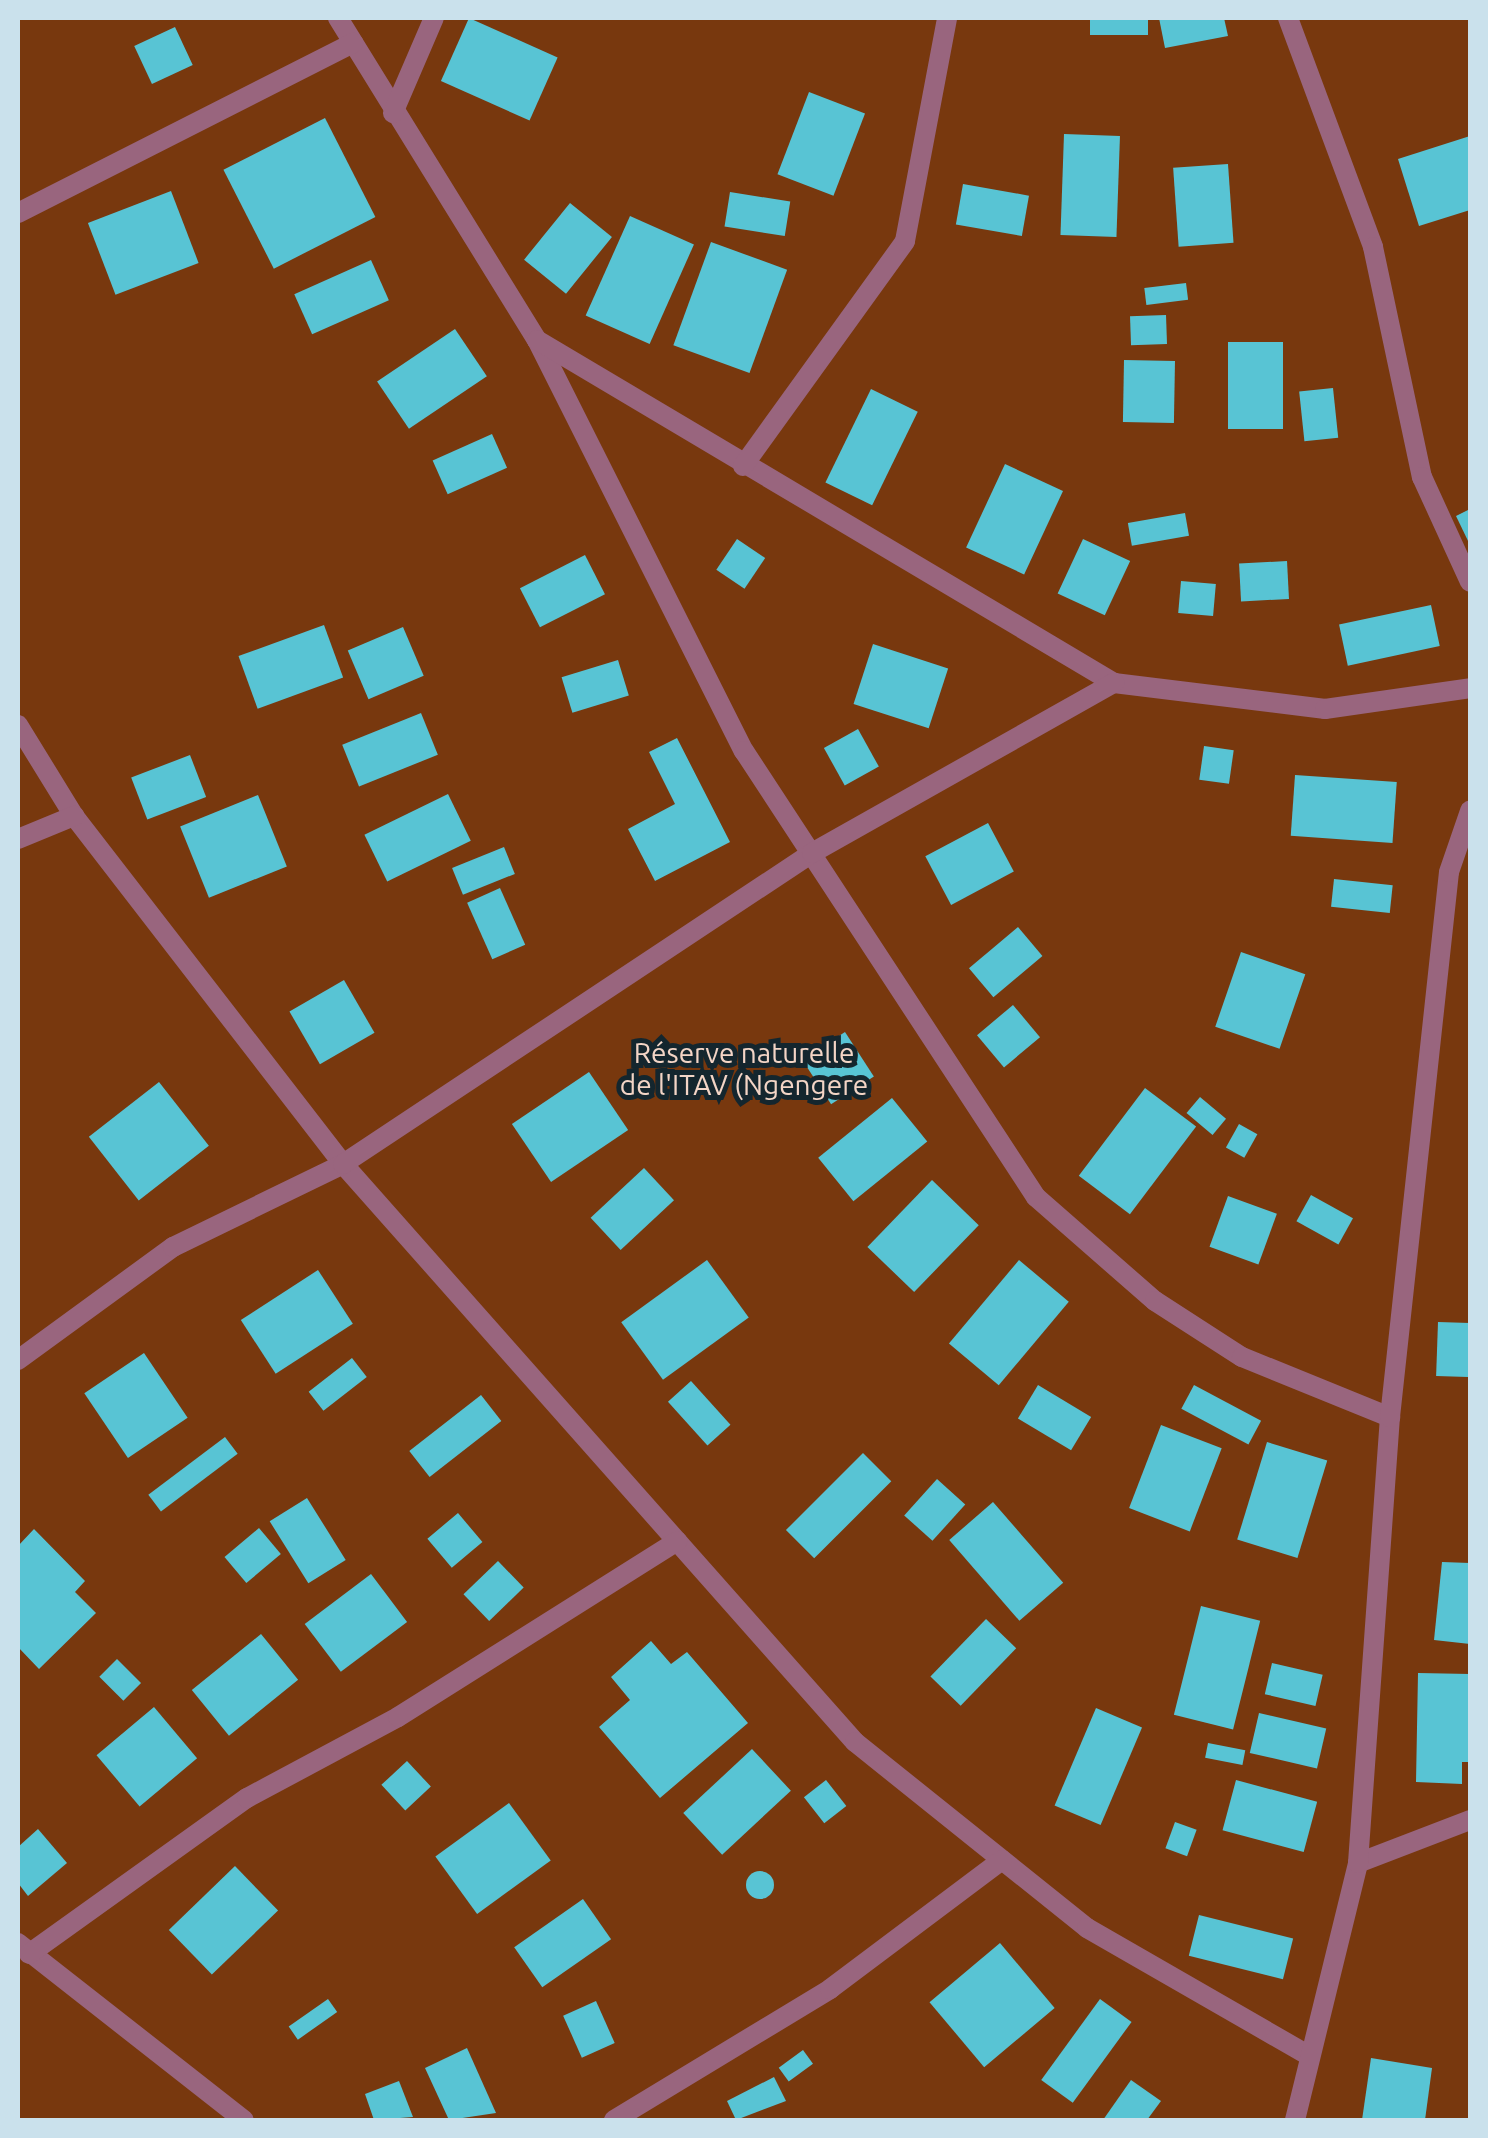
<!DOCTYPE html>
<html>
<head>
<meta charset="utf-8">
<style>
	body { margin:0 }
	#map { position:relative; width:1488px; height:2138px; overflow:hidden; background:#164254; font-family:Ubuntu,sans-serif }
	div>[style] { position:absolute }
	.green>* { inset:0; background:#78380e; transform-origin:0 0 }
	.building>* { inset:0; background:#58c4d4; transform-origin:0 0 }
	.round { border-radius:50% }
	.minor>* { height:20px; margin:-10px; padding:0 10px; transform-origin:10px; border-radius:10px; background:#99657e }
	span { translate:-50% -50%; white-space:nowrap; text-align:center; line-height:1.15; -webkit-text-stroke:10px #14262e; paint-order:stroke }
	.park-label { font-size:28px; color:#f3d5c6 }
	.frame { position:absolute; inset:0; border:20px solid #cae1ec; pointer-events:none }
</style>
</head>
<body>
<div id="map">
	<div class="green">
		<i style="left:18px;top:18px;width:1452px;height:2102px"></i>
	</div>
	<div class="building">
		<i style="left:469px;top:18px;width:97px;height:69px;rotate:24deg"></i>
		<i style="left:1090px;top:18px;width:58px;height:17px"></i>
		<i style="clip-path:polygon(1159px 18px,1224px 18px,1228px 36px,1165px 48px)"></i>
		<i style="left:175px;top:27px;width:42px;height:45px;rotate:65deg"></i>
		<i style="left:809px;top:92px;width:60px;height:88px;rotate:21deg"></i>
		<i style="left:325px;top:118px;width:111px;height:114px;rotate:63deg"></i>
		<i style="left:1064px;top:134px;width:56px;height:101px;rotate:2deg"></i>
		<i style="clip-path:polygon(1470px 136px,1470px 210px,1419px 226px,1398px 159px)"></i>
		<i style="left:1228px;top:164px;width:79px;height:55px;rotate:86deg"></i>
		<i style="left:963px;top:184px;width:67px;height:41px;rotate:10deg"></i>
		<i style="left:171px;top:191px;width:77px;height:89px;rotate:69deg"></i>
		<i style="left:730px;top:192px;width:61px;height:35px;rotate:9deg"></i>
		<i style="left:570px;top:203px;width:54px;height:73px;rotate:39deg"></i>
		<i style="left:630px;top:216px;width:70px;height:109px;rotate:24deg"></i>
		<i style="left:711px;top:242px;width:81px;height:110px;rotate:20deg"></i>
		<i style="left:371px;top:260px;width:44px;height:84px;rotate:66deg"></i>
		<i style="left:1186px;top:283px;width:17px;height:42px;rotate:83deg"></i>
		<i style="left:1166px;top:315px;width:29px;height:36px;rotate:88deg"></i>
		<i style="left:455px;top:329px;width:57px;height:94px;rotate:56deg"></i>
		<i style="left:1283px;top:342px;width:87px;height:55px;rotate:90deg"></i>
		<i style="left:1124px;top:360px;width:51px;height:62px;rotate:1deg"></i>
		<i style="left:1333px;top:388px;width:50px;height:34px;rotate:84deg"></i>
		<i style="left:871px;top:389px;width:52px;height:104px;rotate:26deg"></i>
		<i style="left:492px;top:434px;width:37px;height:65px;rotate:66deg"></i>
		<i style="left:1005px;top:464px;width:64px;height:92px;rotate:25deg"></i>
		<i style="clip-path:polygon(1470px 509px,1470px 545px,1456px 516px)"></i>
		<i style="left:1185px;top:513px;width:23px;height:58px;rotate:80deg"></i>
		<i style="left:737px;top:539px;width:34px;height:37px;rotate:34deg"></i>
		<i style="left:1083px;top:539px;width:52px;height:60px;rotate:25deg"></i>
		<i style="left:585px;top:555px;width:44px;height:73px;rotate:63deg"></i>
		<i style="left:1287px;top:561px;width:38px;height:48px;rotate:87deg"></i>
		<i style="left:1181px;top:581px;width:35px;height:32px;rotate:5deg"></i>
		<i style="left:1431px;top:605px;width:42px;height:94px;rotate:78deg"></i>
		<i style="left:324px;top:625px;width:56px;height:91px;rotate:70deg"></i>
		<i style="left:403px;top:627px;width:53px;height:60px;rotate:67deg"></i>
		<i style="left:873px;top:644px;width:79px;height:63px;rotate:18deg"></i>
		<i style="left:618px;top:660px;width:37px;height:59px;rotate:73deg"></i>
		<i style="left:421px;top:713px;width:45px;height:85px;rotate:68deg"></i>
		<i style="left:858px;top:729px;width:43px;height:39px;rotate:61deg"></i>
		<i style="clip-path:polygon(677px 738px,730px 842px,655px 881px,628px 829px,675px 804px,649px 752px)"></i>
		<i style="left:1204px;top:746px;width:30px;height:34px;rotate:8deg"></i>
		<i style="left:190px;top:755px;width:45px;height:63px;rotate:69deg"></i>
		<i style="left:1295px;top:775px;width:102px;height:61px;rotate:4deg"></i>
		<i style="left:448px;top:794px;width:52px;height:93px;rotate:64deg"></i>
		<i style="left:258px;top:795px;width:77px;height:84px;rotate:68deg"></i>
		<i style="left:988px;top:823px;width:55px;height:71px;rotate:62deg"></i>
		<i style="left:504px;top:847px;width:29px;height:56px;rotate:68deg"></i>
		<i style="left:1334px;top:879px;width:59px;height:28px;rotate:6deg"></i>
		<i style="left:500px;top:888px;width:62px;height:36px;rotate:66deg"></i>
		<i style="left:1018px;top:927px;width:38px;height:64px;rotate:50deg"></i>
		<i style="left:1241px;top:952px;width:68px;height:79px;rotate:19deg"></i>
		<i style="left:344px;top:980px;width:61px;height:63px;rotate:60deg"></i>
		<i style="left:1013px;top:1005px;width:42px;height:47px;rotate:50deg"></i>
		<i style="left:845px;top:1032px;width:53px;height:51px;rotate:57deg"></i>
		<i style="left:589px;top:1072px;width:70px;height:93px;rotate:56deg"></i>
		<i style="left:159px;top:1082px;width:81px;height:89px;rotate:52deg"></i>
		<i style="left:1145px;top:1088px;width:64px;height:110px;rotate:37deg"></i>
		<i style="left:1200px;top:1097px;width:34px;height:21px;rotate:40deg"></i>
		<i style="left:892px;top:1098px;width:56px;height:95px;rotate:51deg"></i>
		<i style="left:1239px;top:1124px;width:21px;height:27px;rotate:29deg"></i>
		<i style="left:644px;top:1168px;width:44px;height:73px;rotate:47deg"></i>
		<i style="left:932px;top:1180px;width:65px;height:93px;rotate:44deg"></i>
		<i style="left:1311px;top:1195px;width:48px;height:30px;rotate:29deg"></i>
		<i style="left:1228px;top:1196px;width:52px;height:54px;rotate:20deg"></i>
		<i style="left:707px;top:1260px;width:71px;height:106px;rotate:54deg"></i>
		<i style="left:1019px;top:1260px;width:65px;height:109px;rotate:40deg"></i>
		<i style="left:318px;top:1270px;width:64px;height:92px;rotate:57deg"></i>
		<i style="left:1438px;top:1322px;width:32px;height:54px;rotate:2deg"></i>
		<i style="left:144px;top:1353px;width:78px;height:72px;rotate:56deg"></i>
		<i style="left:352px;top:1358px;width:24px;height:55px;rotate:52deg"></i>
		<i style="left:691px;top:1381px;width:59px;height:31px;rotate:48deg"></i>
		<i style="left:1038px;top:1385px;width:62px;height:39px;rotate:31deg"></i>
		<i style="left:1194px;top:1385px;width:76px;height:27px;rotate:28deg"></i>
		<i style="left:481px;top:1395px;width:33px;height:91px;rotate:52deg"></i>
		<i style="left:1161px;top:1425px;width:65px;height:89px;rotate:21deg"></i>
		<i style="left:225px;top:1437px;width:21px;height:96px;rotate:53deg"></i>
		<i style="left:1267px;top:1442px;width:63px;height:102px;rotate:17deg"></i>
		<i style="left:863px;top:1453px;width:40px;height:109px;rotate:45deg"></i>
		<i style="left:937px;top:1479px;width:38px;height:49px;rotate:42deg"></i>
		<i style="left:307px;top:1498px;width:73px;height:44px;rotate:58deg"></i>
		<i style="left:993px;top:1502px;width:107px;height:58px;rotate:49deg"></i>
		<i style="left:458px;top:1513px;width:38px;height:40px;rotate:50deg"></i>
		<i style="left:259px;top:1528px;width:34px;height:45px;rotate:50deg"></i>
		<i style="clip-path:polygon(34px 1529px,85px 1581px,75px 1592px,96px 1613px,39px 1669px,18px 1647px,18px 1546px)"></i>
		<i style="left:498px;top:1561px;width:37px;height:48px;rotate:46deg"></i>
		<i style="clip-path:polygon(1442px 1562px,1470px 1563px,1470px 1644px,1434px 1640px)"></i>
		<i style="left:371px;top:1574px;width:60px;height:83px;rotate:53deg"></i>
		<i style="left:1201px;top:1606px;width:61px;height:112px;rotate:14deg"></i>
		<i style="left:986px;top:1619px;width:42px;height:80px;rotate:44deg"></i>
		<i style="left:261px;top:1634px;width:59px;height:89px;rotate:51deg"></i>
		<i style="clip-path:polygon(651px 1641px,671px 1664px,687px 1652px,748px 1723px,660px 1798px,599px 1727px,630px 1700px,611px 1677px)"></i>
		<i style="left:117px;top:1659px;width:34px;height:25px;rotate:45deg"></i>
		<i style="left:1272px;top:1663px;width:52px;height:32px;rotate:13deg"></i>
		<i style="clip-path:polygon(1418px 1673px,1470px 1674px,1470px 1762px,1462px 1762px,1462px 1784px,1416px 1782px)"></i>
		<i style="left:154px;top:1707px;width:67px;height:75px;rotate:50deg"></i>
		<i style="left:1096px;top:1708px;width:50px;height:106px;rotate:23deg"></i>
		<i style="left:1259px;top:1713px;width:69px;height:41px;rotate:13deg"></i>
		<i style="left:1208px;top:1743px;width:38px;height:15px;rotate:11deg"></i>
		<i style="left:752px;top:1749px;width:57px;height:94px;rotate:47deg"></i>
		<i style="left:407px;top:1761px;width:35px;height:35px;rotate:47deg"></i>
		<i style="left:826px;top:1780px;width:33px;height:28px;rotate:52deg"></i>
		<i style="left:1236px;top:1780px;width:84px;height:52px;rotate:15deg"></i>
		<i style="left:509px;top:1803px;width:71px;height:91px;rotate:54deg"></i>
		<i style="left:1175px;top:1822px;width:23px;height:28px;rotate:20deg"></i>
		<i style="clip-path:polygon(38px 1829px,67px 1863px,28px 1896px,18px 1883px,18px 1847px)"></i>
		<i style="left:235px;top:1866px;width:62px;height:92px;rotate:46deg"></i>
		<i class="round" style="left:746px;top:1871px;width:28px;height:28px"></i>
		<i style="left:583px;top:1899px;width:49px;height:84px;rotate:55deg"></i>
		<i style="left:1199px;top:1915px;width:97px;height:42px;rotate:14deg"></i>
		<i style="left:1000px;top:1943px;width:85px;height:92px;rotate:50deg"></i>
		<i style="left:328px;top:1999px;width:16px;height:48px;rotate:55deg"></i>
		<i style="left:1100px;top:1999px;width:39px;height:100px;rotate:36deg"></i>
		<i style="left:596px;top:2001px;width:46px;height:36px;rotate:66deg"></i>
		<i style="clip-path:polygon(467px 2048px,496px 2113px,449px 2120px,425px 2068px)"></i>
		<i style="left:803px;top:2050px;width:17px;height:30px;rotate:54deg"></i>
		<i style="clip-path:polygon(1371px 2058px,1432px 2068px,1425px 2120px,1362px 2120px)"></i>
		<i style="clip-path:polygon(774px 2077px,786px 2101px,736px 2120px,727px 2101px)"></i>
		<i style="clip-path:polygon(1131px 2080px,1161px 2101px,1147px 2120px,1103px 2120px)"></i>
		<i style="clip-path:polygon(399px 2081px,413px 2117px,374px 2120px,365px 2094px)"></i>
	</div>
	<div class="minor">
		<i style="left:338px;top:18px;width:379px;rotate:58.3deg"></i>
		<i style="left:537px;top:340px;width:460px;rotate:63.3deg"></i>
		<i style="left:744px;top:751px;width:533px;rotate:56.79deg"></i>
		<i style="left:1036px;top:1197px;width:158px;rotate:41.2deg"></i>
		<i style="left:1155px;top:1301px;width:103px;rotate:32.8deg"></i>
		<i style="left:1242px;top:1357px;width:160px;rotate:22.1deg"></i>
		<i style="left:1288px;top:18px;width:244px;rotate:69.6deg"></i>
		<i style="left:1373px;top:247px;width:235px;rotate:78deg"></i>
		<i style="left:1422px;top:477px;width:115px;rotate:65.4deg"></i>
		<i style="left:393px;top:113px;width:103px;rotate:-66.7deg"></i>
		<i style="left:18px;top:213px;width:376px;rotate:-26.9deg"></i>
		<i style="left:537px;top:340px;width:671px;rotate:30.73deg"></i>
		<i style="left:1114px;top:683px;width:213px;rotate:7deg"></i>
		<i style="left:1325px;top:709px;width:147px;rotate:-8.2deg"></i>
		<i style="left:743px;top:466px;width:277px;rotate:-54.2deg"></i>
		<i style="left:905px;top:241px;width:227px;rotate:-79.3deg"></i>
		<i style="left:18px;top:725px;width:107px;rotate:58.4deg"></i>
		<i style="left:74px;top:816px;width:440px;rotate:52.3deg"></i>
		<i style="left:343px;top:1164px;width:772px;rotate:48.47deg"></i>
		<i style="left:855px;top:1742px;width:297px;rotate:38.7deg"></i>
		<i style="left:1087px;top:1928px;width:257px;rotate:29.9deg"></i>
		<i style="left:18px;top:839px;width:61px;rotate:-22.3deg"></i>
		<i style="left:18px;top:1360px;width:192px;rotate:-36.1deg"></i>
		<i style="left:173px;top:1247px;width:189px;rotate:-26deg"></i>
		<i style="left:343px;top:1164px;width:563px;rotate:-33.55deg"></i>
		<i style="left:812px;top:853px;width:347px;rotate:-29.4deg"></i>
		<i style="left:1358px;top:1863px;width:120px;rotate:-21deg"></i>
		<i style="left:18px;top:1943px;width:287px;rotate:38.1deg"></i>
		<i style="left:29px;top:1954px;width:268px;rotate:-35.6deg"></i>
		<i style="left:247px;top:1798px;width:171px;rotate:-28.2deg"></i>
		<i style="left:398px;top:1717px;width:330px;rotate:-32.2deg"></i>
		<i style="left:614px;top:2120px;width:253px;rotate:-31.2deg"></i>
		<i style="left:830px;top:1989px;width:215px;rotate:-36.9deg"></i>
		<i style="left:1295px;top:2120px;width:265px;rotate:-76.2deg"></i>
		<i style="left:1358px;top:1863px;width:447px;rotate:-85.9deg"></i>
		<i style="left:1390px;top:1417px;width:548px;rotate:-83.82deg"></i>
		<i style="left:1449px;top:872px;width:65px;rotate:-71deg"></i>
	</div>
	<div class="park-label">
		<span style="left:744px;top:1069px">Réserve naturelle<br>de l'ITAV (Ngengere</span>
	</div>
	<div class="frame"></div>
</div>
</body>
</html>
